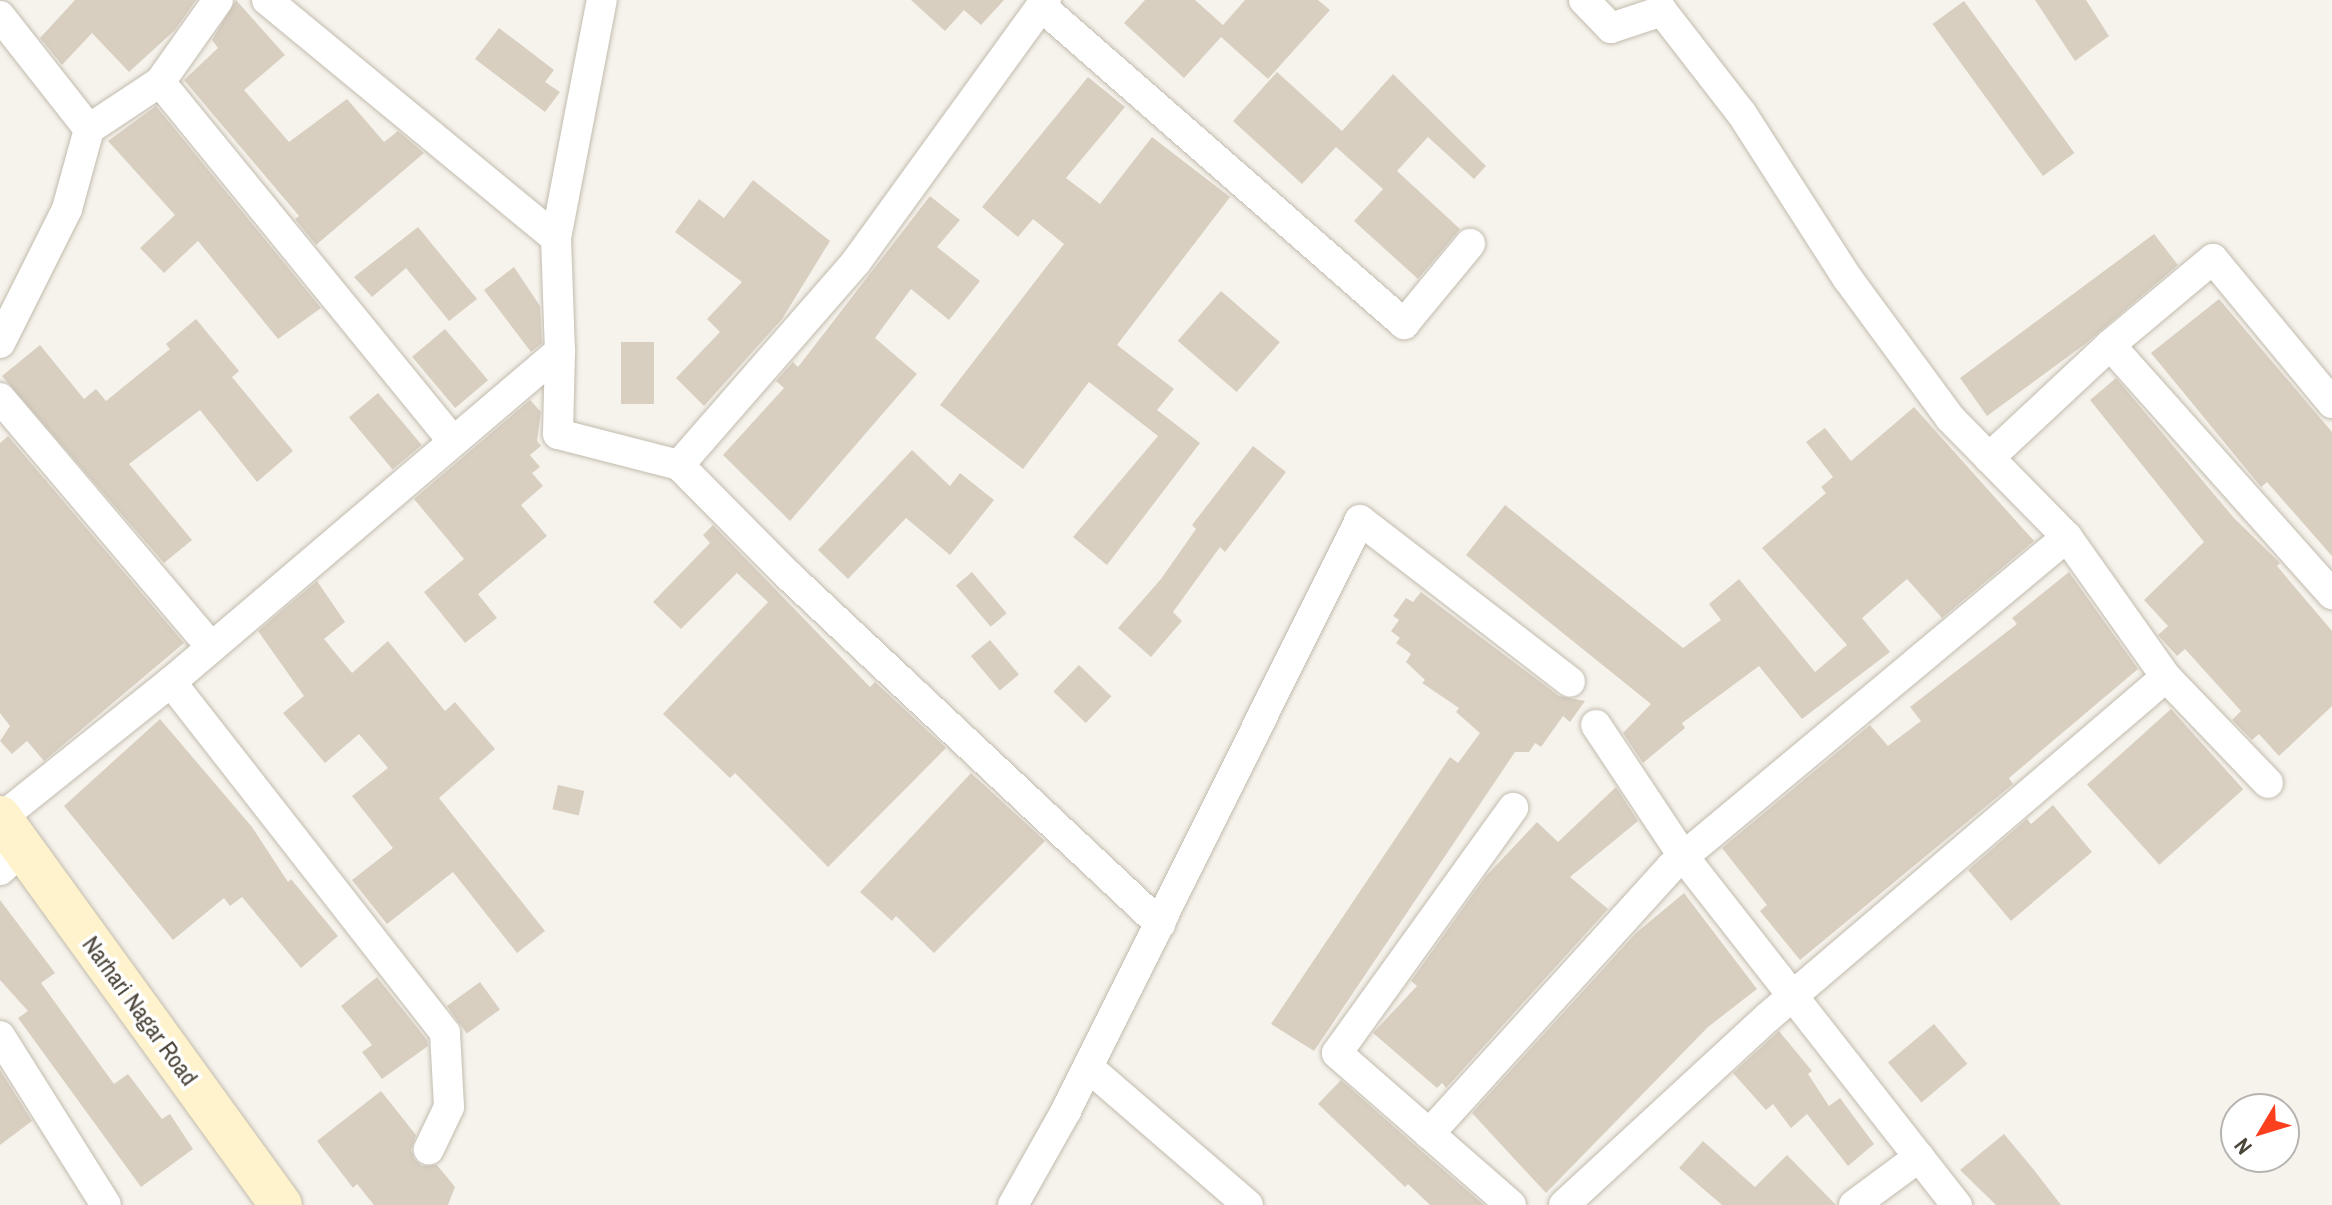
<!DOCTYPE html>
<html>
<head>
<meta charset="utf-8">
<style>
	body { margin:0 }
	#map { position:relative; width:2332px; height:1205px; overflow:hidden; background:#f6f3ec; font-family:"Archivo Narrow",sans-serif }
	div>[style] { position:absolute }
	.building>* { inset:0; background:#d8cfc1; transform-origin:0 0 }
	.roads { filter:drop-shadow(0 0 2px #c2bbae) drop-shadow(0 0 2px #c2bbae) }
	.street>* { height:30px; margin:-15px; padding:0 15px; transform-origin:15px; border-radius:15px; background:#fff }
	.secondary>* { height:42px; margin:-21px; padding:0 21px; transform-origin:21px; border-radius:21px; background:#fff3cd }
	span { translate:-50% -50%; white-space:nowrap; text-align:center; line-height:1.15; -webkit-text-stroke:7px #fff; paint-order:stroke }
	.street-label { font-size:24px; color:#4b4439 }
	.north { position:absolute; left:2220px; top:1093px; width:80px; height:80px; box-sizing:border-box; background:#fff; border:2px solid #b7b4b0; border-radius:50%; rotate:232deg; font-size:22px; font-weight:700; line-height:32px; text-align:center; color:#4b4439 }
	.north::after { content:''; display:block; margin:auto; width:28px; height:36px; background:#fc3f1d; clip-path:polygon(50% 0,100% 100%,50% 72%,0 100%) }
</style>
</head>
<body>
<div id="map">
	<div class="building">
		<i style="clip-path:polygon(75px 0,196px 0,175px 30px,129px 72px,92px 33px,62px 65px,40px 38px)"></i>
		<i style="clip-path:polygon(236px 0,285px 55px,244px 90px,289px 142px,347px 99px,384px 142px,398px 131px,424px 153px,316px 245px,295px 219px,299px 216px,184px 80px,218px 48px,212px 40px)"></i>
		<i style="clip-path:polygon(911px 0,1004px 0,981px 25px,964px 10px,945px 31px)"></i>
		<i style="clip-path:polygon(1145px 0,1195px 0,1223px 25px,1245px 0,1318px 0,1330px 10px,1268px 79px,1221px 37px,1184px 78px,1124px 23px)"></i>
		<i style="clip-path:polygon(2035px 0,2086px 0,2109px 36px,2075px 61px)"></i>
		<i style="left:1964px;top:1px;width:188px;height:39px;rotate:54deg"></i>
		<i style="clip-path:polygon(499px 28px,554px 70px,545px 82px,560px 92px,545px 112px,475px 59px)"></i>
		<i style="clip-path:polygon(1277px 72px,1342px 131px,1393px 74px,1486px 166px,1474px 179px,1428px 137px,1397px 171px,1460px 229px,1418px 279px,1354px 221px,1383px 189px,1336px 147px,1302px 184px,1233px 121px)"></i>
		<i style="clip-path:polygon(1088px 77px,1125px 107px,1066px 178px,1100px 204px,1152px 137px,1230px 197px,1117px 345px,1174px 389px,1157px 410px,1200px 443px,1107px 565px,1073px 537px,1158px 436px,1089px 382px,1023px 469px,940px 405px,1064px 244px,1033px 219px,1018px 237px,982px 207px)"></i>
		<i style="clip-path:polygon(156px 106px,321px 308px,278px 339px,198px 241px,164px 273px,140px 248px,175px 215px,108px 141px)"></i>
		<i style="clip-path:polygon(753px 180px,830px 241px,782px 319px,704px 406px,676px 378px,720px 332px,707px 319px,742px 282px,675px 232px,699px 199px,724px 218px)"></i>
		<i style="clip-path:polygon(930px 196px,960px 220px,937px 247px,980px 281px,949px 320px,911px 289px,875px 338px,917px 374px,790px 521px,723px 455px,784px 388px,776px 381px,793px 362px,798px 367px)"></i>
		<i style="clip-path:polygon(418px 227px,477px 299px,449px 321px,406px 268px,372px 297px,354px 277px)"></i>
		<i style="clip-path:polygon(2154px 234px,2178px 265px,2085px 344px,1987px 416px,1960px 378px)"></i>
		<i style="clip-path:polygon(514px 267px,540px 306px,542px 343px,531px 352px,484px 290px)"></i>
		<i style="left:1221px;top:291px;width:78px;height:66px;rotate:41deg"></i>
		<i style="clip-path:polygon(2219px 299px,2332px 432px,2332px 556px,2267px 482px,2261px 487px,2151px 353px)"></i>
		<i style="clip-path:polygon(196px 319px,239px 371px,232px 377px,293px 451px,257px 482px,200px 410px,129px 464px,192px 540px,164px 563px,2px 376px,40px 345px,84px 399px,96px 389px,106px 401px,170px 349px,166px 344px)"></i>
		<i style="left:445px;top:329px;width:67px;height:43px;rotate:50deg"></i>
		<i style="left:621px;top:342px;width:33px;height:62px"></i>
		<i style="clip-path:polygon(2116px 378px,2234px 518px,2280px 563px,2277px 566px,2332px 631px,2332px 706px,2279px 756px,2259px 734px,2252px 740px,2232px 720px,2241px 711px,2185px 649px,2177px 656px,2158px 635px,2168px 626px,2144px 600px,2204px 542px,2090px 400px)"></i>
		<i style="left:378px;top:393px;width:68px;height:38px;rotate:50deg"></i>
		<i style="clip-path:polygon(530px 400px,541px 412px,537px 441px,541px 446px,530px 455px,540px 467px,532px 473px,543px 486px,521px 505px,547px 536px,478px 594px,497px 618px,465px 643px,424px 592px,464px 559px,414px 499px)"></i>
		<i style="clip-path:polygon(1914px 407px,2034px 541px,1942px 618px,1907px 579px,1862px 618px,1890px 652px,1802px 719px,1759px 666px,1682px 723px,1685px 728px,1643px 763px,1623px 733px,1651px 704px,1466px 555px,1505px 505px,1683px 648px,1721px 620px,1709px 604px,1739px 579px,1815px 672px,1847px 645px,1762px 548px,1826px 493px,1821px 487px,1833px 477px,1806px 442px,1825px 428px,1851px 461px)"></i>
		<i style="clip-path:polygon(8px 436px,184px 643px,44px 761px,27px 741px,12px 754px,0 741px,10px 726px,0 713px,0 443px)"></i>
		<i style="clip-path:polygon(1253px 446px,1286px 472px,1225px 552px,1220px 547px,1173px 612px,1182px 621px,1151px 657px,1118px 628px,1161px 579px,1196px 529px,1192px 525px)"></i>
		<i style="clip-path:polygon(912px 450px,950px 486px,960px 473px,994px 500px,950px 555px,906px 518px,848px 579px,818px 550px)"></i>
		<i style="clip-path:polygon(713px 525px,870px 687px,875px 682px,946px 748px,828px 867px,735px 773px,730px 778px,663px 714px,768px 602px,737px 573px,681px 629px,653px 602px,710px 543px,703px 535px)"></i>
		<i style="left:972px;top:572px;width:54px;height:21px;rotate:50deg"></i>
		<i style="clip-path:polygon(2069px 572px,2138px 669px,2009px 778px,2013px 784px,1800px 960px,1760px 911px,1767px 905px,1722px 848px,1870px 725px,1888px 746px,1921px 721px,1910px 707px,2017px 624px,2012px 618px)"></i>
		<i style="clip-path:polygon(317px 581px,345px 622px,324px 639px,352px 673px,388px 641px,445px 711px,455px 702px,495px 749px,439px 798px,545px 931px,517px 953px,453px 872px,387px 924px,352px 880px,393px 848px,352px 796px,388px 768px,359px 734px,325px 763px,283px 713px,304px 696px,258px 631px)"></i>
		<i style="clip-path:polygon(1421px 592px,1559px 696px,1585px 701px,1570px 722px,1563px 716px,1541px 747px,1535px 743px,1529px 752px,1515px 752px,1314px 1051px,1271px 1024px,1450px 757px,1458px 763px,1480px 733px,1456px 712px,1459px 708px,1422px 683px,1425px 680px,1406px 662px,1411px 654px,1396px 643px,1400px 638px,1391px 631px,1399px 620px,1393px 616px,1406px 598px,1413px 602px)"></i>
		<i style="left:990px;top:640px;width:45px;height:25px;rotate:50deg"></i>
		<i style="left:1079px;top:665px;width:45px;height:37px;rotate:44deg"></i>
		<i style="left:2171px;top:709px;width:108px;height:113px;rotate:48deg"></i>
		<i style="clip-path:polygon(160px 719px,252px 827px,288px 882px,291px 879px,338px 936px,301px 968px,242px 897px,230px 906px,224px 898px,173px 940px,64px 806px)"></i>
		<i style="clip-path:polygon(971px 773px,1045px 841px,934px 953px,896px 916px,892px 921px,860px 892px)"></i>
		<i style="left:558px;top:785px;width:27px;height:25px;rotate:13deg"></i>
		<i style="clip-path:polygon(1616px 787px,1638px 821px,1570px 877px,1608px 909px,1446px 1088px,1442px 1083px,1437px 1088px,1373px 1033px,1417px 986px,1411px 981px,1486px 876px,1537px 822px,1558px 842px)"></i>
		<i style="clip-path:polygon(2053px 805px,2092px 852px,2011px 921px,1968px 870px,2027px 819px,2031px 824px)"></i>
		<i style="clip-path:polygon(1684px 893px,1757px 989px,1708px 1027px,1546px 1193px,1472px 1113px,1636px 933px)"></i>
		<i style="clip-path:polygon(0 900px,55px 973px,41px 983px,114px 1084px,128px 1074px,162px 1119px,170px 1114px,193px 1149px,141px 1187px,18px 1018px,28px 1011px,0 980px)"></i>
		<i style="clip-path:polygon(377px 977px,427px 1040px,428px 1046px,382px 1079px,362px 1052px,372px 1045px,341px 1006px)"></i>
		<i style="left:480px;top:982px;width:34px;height:41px;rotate:54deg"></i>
		<i style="left:1934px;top:1024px;width:52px;height:60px;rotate:50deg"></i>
		<i style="clip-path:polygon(1779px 1031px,1812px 1071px,1808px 1074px,1829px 1106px,1840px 1098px,1874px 1144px,1848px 1166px,1807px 1114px,1791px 1128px,1773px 1104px,1766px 1110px,1733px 1073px)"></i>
		<i style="clip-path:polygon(0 1070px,32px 1121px,0 1145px)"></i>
		<i style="clip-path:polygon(1341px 1080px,1418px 1148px,1484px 1205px,1430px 1205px,1408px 1184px,1405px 1187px,1318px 1104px)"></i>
		<i style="clip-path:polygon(381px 1091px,416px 1135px,411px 1150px,415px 1160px,422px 1166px,437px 1165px,455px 1187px,448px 1205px,374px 1205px,357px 1184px,353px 1188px,317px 1141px)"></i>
		<i style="clip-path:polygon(2004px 1134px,2034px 1170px,2061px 1205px,1996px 1205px,1960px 1170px)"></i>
		<i style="clip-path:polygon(1703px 1141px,1755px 1187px,1787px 1155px,1836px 1205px,1722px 1205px,1679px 1168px)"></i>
	</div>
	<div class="roads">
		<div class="street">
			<i style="left:267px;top:0;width:374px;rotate:39.5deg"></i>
			<i style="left:556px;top:238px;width:113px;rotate:88deg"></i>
			<i style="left:1584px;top:0;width:39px;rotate:46deg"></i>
			<i style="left:1611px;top:28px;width:54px;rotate:-18.4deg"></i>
			<i style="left:1662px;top:11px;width:130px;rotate:52.2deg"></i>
			<i style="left:1742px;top:114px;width:196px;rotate:57.3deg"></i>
			<i style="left:1848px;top:279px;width:172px;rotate:53.7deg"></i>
			<i style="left:1950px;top:418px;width:167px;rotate:45.5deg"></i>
			<i style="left:2067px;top:537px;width:171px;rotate:54.7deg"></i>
			<i style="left:2166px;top:677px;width:147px;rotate:46.1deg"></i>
			<i style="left:1041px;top:6px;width:483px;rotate:41.2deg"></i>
			<i style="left:1404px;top:324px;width:104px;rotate:-50.5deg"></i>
			<i style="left:0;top:16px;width:144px;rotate:51.8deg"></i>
			<i style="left:160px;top:82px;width:463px;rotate:50.8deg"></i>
			<i style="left:556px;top:238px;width:242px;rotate:-79.1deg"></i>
			<i style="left:0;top:343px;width:150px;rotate:-63.4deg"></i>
			<i style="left:67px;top:209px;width:83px;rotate:-74.6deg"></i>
			<i style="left:89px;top:129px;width:85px;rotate:-33.5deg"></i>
			<i style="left:160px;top:82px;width:100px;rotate:-54.7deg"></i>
			<i style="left:2110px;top:345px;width:334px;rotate:48.3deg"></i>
			<i style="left:0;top:398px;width:325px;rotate:49.7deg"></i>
			<i style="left:1989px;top:458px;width:166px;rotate:-43deg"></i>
			<i style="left:2110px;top:345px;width:134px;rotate:-39.9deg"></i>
			<i style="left:2213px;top:259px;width:187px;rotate:50.4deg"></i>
			<i style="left:679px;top:465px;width:269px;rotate:-48.9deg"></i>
			<i style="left:856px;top:262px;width:324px;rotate:-54.1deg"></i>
			<i style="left:171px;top:682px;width:445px;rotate:52deg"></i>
			<i style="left:445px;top:1033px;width:74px;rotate:86.9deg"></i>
			<i style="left:449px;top:1107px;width:47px;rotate:115.5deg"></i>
			<i style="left:1596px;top:725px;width:157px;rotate:56.4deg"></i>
			<i style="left:1683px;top:856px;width:444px;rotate:51.9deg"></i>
			<i style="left:1px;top:818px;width:218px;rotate:-38.7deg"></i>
			<i style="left:171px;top:682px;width:511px;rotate:-40.39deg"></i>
			<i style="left:560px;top:351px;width:83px;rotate:91.4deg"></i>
			<i style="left:558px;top:434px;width:125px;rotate:14.4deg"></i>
			<i style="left:679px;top:465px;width:156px;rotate:45.3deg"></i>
			<i style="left:789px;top:576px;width:509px;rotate:43.17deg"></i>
			<i style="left:0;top:870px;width:31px;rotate:-42deg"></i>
			<i style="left:0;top:1036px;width:199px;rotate:57.9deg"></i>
			<i style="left:1088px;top:1067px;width:211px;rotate:40.8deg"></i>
			<i style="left:1429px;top:1134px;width:360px;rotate:-47.8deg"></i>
			<i style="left:1671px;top:867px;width:515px;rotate:-39.81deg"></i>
			<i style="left:1013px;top:1205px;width:108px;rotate:-60.6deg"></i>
			<i style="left:1066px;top:1111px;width:660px;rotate:-63.55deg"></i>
			<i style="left:1360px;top:520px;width:265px;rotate:37.6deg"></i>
			<i style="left:1511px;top:1205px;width:231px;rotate:-138.9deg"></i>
			<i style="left:1337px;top:1053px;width:302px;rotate:-54.3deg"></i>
			<i style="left:1564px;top:1205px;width:277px;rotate:-42.7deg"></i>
			<i style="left:1768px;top:1017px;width:523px;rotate:-40.51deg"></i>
			<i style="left:1854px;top:1205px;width:81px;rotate:-36.4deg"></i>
		</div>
		<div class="secondary">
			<i style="left:0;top:817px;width:479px;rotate:54.1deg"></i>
		</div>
	</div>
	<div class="street-label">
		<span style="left:140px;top:1011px;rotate:54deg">Narhari Nagar Road</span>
	</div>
	<div class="north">N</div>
</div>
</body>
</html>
